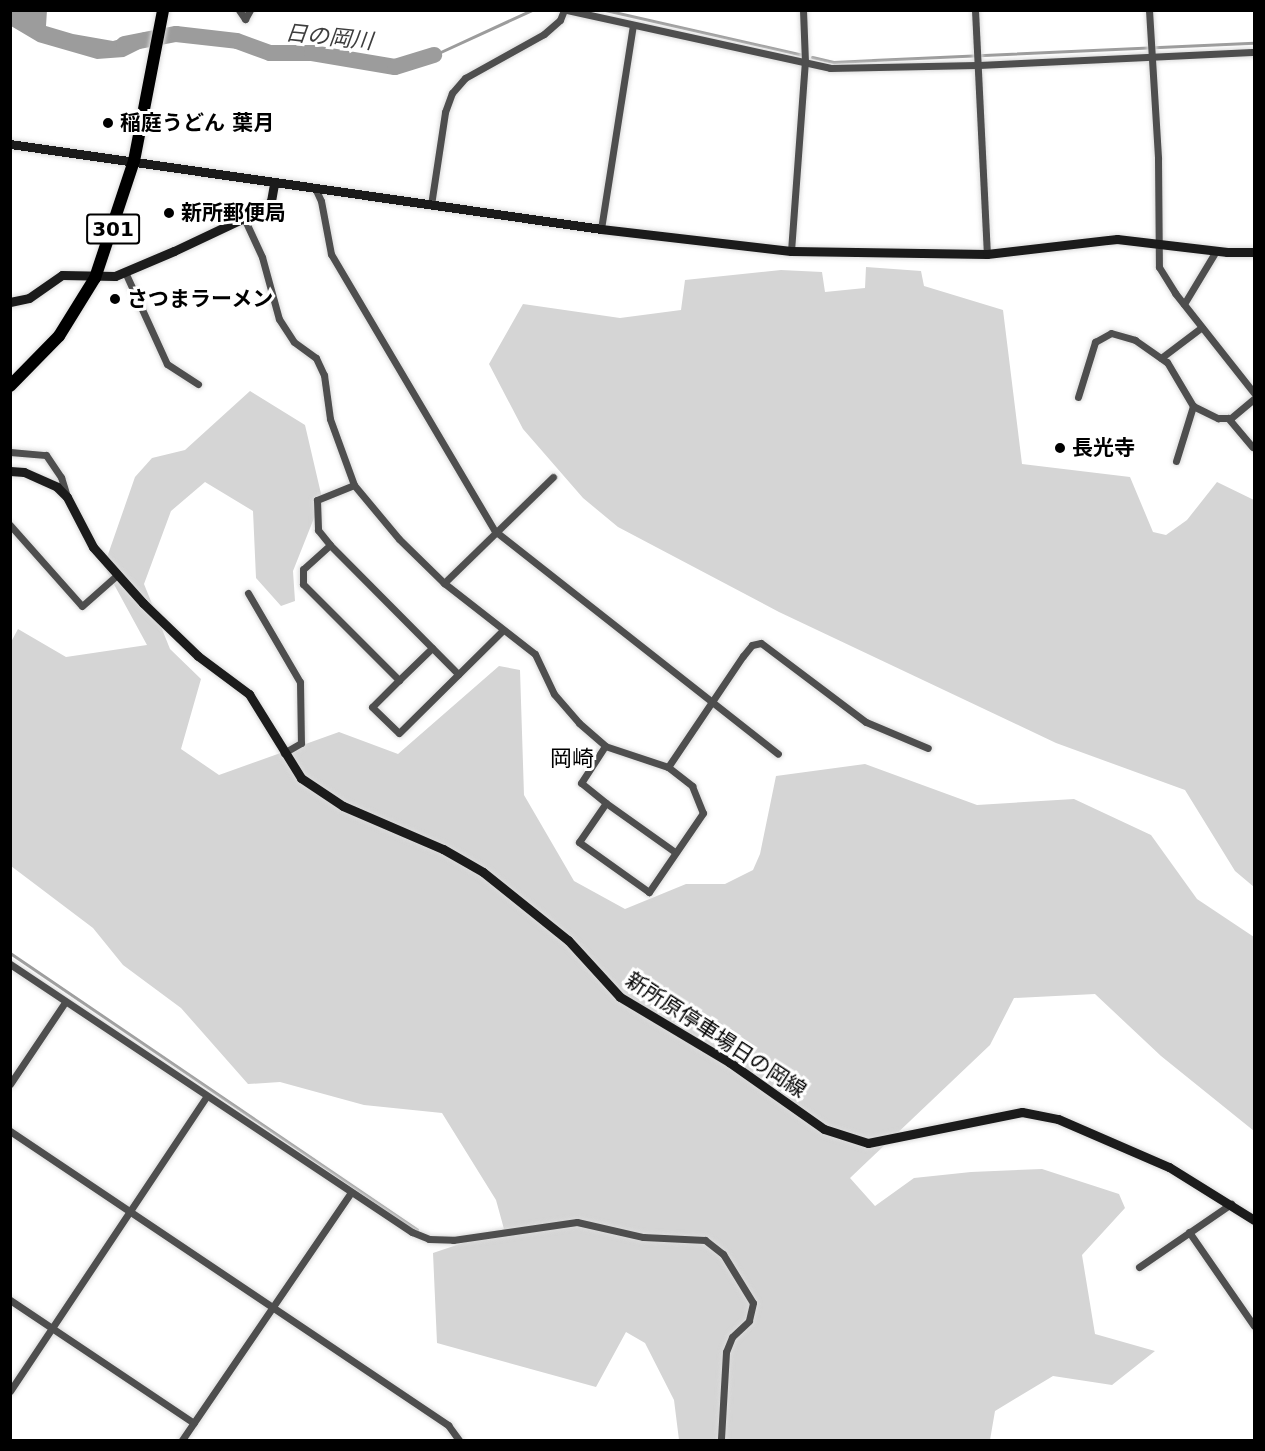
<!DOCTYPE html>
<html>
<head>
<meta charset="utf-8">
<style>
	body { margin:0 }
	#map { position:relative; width:1265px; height:1451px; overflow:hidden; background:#fff; font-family:"DejaVu Sans","Noto Sans JP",sans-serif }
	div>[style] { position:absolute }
	.green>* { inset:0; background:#d5d5d5 }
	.water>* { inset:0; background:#9c9c9c }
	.stream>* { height:3px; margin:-1.5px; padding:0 1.5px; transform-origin:1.5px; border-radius:1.5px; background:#9c9c9c }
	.river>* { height:16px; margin:-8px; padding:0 8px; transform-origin:8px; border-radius:8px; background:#9c9c9c }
	.roads { filter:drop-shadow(0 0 2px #dbdbdb) drop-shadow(0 0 2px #dbdbdb) }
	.street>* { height:7px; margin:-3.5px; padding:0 3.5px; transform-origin:3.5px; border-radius:3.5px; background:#4e4e4e }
	.secondary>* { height:9px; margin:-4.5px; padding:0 4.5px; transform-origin:4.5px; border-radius:4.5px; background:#1b1b1b }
	.highway>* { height:12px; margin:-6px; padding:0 6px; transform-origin:6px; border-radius:6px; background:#000 }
	.dots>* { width:16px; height:16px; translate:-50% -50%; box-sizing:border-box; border:3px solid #fff; border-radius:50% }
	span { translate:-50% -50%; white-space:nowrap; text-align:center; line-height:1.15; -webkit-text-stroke:6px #fff; paint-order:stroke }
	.shield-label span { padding:2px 4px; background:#fff; border:2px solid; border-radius:4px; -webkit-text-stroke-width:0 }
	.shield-label { font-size:20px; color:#000; font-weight:700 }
	.poi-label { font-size:21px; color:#000; font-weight:700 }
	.left { translate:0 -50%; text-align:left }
	.street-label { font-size:21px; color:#000 }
	.water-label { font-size:22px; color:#3d3d3d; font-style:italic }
	.neighbourhood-label { font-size:22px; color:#000 }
	.frame { position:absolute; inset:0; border:12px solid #000; pointer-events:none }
</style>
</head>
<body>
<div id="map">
	<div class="green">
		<i style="clip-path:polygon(866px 267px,921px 271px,924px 286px,1003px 310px,1022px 464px,1130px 477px,1153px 532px,1166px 535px,1187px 520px,1217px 482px,1254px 500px,1254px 887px,1235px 871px,1185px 790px,1056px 743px,779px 612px,618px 527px,583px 498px,523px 429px,489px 364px,523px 304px,620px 318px,681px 310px,685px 280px,781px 270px,822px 272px,825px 292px,865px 288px)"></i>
		<i style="clip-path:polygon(250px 391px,305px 425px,322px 498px,293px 571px,295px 601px,281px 606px,256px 578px,253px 511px,205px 482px,171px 511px,144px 584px,170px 649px,201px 679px,181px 749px,219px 775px,339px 732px,398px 754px,499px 666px,520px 670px,524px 795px,574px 881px,625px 909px,686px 884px,725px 884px,753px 870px,760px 854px,776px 776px,865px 764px,977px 805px,1074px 799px,1151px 835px,1197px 899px,1254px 937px,1254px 1131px,1161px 1056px,1095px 994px,1014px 998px,990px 1045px,850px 1178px,875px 1206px,914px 1178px,971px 1172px,1042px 1169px,1119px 1194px,1125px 1208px,1082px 1255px,1095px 1334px,1155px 1351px,1112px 1385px,1053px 1376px,995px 1411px,990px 1440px,679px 1440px,674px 1400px,645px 1343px,626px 1332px,596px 1387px,437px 1343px,433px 1253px,504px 1229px,496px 1200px,442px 1113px,364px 1105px,280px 1082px,248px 1084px,181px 1008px,123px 965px,93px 928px,11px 866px,11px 642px,18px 629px,66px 657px,147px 645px,104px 566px,135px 477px,152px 458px,185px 450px)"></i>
	</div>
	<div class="water">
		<i style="clip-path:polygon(47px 10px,46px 26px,73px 34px,113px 41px,145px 32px,142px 48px,124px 57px,97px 59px,38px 42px,11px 26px,11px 11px)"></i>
	</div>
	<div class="stream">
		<i style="left:605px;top:10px;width:203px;rotate:12.8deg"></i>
		<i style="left:434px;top:55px;width:108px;rotate:-24.7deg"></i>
		<i style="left:812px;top:57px;width:23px;rotate:13deg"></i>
		<i style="left:834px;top:62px;width:41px;rotate:-2.8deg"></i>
		<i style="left:873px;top:60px;width:381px;rotate:-2.6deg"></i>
		<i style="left:10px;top:953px;width:492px;rotate:34.2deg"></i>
	</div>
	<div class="river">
		<i style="left:124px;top:44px;width:53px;rotate:-10.9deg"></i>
		<i style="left:176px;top:34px;width:61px;rotate:6.5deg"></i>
		<i style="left:237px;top:41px;width:35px;rotate:20deg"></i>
		<i style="left:270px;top:53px;width:42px"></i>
		<i style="left:312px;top:53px;width:84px;rotate:9.6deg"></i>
		<i style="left:395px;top:67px;width:41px;rotate:-17.1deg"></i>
	</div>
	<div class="roads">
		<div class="street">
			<i style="left:239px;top:10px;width:11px;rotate:56deg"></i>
			<i style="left:245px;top:19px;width:10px;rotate:-61deg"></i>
			<i style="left:567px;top:10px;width:269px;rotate:12.4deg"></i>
			<i style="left:830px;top:68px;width:147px;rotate:-1.2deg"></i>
			<i style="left:977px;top:65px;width:277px;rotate:-2.7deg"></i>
			<i style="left:975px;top:10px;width:244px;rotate:87.2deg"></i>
			<i style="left:1149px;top:10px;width:149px;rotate:86.5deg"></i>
			<i style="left:1158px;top:159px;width:108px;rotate:89.5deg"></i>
			<i style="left:1159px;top:267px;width:31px;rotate:58deg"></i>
			<i style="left:1175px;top:293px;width:127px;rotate:51.7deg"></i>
			<i style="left:315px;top:188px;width:14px;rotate:65deg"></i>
			<i style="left:321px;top:201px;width:54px;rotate:79.3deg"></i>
			<i style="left:331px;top:254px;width:322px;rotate:59.4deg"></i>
			<i style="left:495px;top:531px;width:360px;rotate:38.2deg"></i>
			<i style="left:431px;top:205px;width:94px;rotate:-81.4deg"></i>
			<i style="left:445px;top:112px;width:20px;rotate:-70deg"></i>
			<i style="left:452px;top:93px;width:20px;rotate:-49deg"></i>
			<i style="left:465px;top:78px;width:90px;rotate:-29.1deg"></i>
			<i style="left:544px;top:34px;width:21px;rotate:-41deg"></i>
			<i style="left:560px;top:20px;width:11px;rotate:-68deg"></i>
			<i style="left:244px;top:218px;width:43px;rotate:65.2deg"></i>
			<i style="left:262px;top:257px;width:64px;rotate:74.7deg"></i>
			<i style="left:279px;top:319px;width:27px;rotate:57deg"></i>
			<i style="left:294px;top:342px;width:27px;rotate:36deg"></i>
			<i style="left:316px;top:358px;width:19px;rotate:65deg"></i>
			<i style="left:324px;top:375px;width:44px;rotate:82.2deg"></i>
			<i style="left:330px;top:419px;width:70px;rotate:70deg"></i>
			<i style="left:354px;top:485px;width:70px;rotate:50.2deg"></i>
			<i style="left:399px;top:539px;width:63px;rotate:44.4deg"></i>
			<i style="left:444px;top:583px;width:115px;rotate:38deg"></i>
			<i style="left:535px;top:654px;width:44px;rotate:64.6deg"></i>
			<i style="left:554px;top:694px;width:38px;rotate:49deg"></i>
			<i style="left:579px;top:723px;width:35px;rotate:41deg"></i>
			<i style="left:605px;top:746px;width:66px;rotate:18.4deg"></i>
			<i style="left:668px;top:767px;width:31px;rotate:38deg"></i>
			<i style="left:692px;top:786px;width:29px;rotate:68deg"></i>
			<i style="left:703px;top:813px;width:96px;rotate:124.4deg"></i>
			<i style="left:649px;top:892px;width:86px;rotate:-144.5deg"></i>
			<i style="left:579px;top:842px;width:47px;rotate:-55.3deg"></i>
			<i style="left:606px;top:803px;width:32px;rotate:-141deg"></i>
			<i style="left:581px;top:783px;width:44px;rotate:-57deg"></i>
			<i style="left:601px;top:229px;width:206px;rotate:-81.1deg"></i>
			<i style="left:791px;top:251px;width:190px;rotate:-85.8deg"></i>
			<i style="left:805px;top:62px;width:52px;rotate:-92.2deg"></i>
			<i style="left:125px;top:272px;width:101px;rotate:65.5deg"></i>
			<i style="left:167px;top:364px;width:37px;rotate:33deg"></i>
			<i style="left:1184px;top:304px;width:62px;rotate:-58.9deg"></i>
			<i style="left:1161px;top:358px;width:51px;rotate:-37.1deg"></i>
			<i style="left:1078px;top:397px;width:58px;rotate:-72.8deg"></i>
			<i style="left:1095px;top:342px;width:18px;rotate:-29deg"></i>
			<i style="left:1111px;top:333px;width:25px;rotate:16deg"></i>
			<i style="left:1135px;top:340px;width:39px;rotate:35deg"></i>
			<i style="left:1167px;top:362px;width:51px;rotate:59.4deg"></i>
			<i style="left:1228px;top:418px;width:38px;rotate:50deg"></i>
			<i style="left:10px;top:452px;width:36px;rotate:5deg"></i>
			<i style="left:46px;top:455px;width:27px;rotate:56deg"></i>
			<i style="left:61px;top:477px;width:21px;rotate:73deg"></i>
			<i style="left:1176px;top:461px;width:58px;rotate:-72.8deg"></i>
			<i style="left:1193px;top:406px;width:28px;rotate:26deg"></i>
			<i style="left:1218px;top:418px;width:13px"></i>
			<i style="left:1231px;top:418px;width:30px;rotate:-40deg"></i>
			<i style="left:354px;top:485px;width:40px;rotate:158deg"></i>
			<i style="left:317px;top:500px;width:30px;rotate:88deg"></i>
			<i style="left:318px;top:530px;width:19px;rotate:51deg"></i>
			<i style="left:330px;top:545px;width:36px;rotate:138deg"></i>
			<i style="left:303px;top:569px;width:15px;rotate:90deg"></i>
			<i style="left:303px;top:584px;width:136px;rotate:45deg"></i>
			<i style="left:399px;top:680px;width:38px;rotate:135deg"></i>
			<i style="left:372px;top:707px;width:37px;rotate:44deg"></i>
			<i style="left:399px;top:733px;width:145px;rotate:-44.7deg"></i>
			<i style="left:10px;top:525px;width:108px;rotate:48.4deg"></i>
			<i style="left:82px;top:606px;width:47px;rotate:-41.5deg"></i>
			<i style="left:330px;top:545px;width:182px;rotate:45.2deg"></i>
			<i style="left:444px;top:583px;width:152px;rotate:-44.2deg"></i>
			<i style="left:248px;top:593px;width:103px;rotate:59.7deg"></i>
			<i style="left:300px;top:682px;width:61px;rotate:89.1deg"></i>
			<i style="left:301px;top:743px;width:20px;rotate:150deg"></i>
			<i style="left:399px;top:680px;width:46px;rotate:-44.1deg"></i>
			<i style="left:668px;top:767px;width:134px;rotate:-56deg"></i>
			<i style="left:743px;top:656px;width:14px;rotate:-51deg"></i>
			<i style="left:752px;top:645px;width:9px;rotate:-13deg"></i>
			<i style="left:761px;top:643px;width:131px;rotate:37deg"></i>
			<i style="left:866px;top:722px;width:67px;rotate:22.8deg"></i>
			<i style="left:606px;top:803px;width:85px;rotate:35.4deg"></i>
			<i style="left:10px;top:964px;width:483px;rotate:33.7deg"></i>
			<i style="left:412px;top:1232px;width:18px;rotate:22deg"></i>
			<i style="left:429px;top:1239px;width:24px;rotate:2deg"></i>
			<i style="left:453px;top:1240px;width:125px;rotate:-8.3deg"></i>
			<i style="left:577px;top:1222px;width:68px;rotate:12.8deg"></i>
			<i style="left:643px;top:1237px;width:62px;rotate:2.8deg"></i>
			<i style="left:705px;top:1240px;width:23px;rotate:38deg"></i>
			<i style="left:723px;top:1254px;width:57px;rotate:58.5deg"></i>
			<i style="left:753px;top:1303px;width:18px;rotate:103deg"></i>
			<i style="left:749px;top:1321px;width:23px;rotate:137deg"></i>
			<i style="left:732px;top:1337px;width:16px;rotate:112deg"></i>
			<i style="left:726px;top:1352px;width:88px;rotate:93.3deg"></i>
			<i style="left:10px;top:1084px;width:99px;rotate:-56.1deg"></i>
			<i style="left:10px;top:1131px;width:528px;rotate:33.87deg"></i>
			<i style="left:448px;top:1425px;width:19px;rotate:54deg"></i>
			<i style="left:1189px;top:1232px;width:114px;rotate:55.3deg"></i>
			<i style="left:1139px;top:1267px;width:112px;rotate:-34.4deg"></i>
			<i style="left:10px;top:1300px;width:221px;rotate:33.8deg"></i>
			<i style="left:10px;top:1391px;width:353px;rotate:-56.3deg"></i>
			<i style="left:182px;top:1440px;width:300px;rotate:-55.7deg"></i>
		</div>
		<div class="secondary">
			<i style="left:10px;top:144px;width:597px;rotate:8.18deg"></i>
			<i style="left:601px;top:229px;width:191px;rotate:6.6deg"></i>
			<i style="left:791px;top:251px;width:196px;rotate:0.9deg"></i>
			<i style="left:987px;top:254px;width:131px;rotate:-6.6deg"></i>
			<i style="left:1117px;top:239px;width:111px;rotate:6.7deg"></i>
			<i style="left:1227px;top:252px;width:27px"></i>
			<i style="left:10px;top:302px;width:19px;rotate:-12deg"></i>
			<i style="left:29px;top:298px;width:40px;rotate:-34.9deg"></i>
			<i style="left:62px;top:275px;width:53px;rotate:1.1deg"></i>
			<i style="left:115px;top:276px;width:64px;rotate:-23deg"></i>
			<i style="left:174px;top:251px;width:98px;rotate:-25.3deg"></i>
			<i style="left:263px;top:209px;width:11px;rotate:-45deg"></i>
			<i style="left:271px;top:201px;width:17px;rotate:-80deg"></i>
			<i style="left:10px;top:471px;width:14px;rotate:4deg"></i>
			<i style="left:24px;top:472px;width:36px;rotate:24deg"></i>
			<i style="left:57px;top:487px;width:14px;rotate:45deg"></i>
			<i style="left:67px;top:497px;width:56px;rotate:62.5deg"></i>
			<i style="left:93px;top:547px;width:75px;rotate:48.2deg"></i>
			<i style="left:143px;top:603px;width:76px;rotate:43.9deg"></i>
			<i style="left:198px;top:656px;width:64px;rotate:36.7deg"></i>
			<i style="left:249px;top:694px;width:99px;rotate:58.2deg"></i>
			<i style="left:301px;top:778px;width:50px;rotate:33.7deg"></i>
			<i style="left:343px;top:806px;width:109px;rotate:23.3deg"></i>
			<i style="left:443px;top:849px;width:46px;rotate:29.9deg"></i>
			<i style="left:483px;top:872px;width:109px;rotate:38.7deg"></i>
			<i style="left:568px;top:940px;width:77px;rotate:47.6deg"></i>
			<i style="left:620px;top:997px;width:127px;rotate:30.8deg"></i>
			<i style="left:729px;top:1062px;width:116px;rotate:35.2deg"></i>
			<i style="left:824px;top:1129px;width:46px;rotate:17.7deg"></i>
			<i style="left:868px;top:1143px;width:157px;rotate:-11.4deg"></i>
			<i style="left:1022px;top:1112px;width:37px;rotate:11deg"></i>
			<i style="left:1058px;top:1119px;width:121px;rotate:23.4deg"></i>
			<i style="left:1169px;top:1167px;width:100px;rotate:31.9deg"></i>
		</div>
		<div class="highway">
			<i style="left:10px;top:386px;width:70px;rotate:-45.6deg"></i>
			<i style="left:59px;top:336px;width:68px;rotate:-58.2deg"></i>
			<i style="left:95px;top:278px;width:123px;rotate:-71.6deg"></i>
			<i style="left:134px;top:161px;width:154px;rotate:-79.1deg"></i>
		</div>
	</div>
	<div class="dots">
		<i style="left:108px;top:123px;background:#000"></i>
		<i style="left:169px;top:213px;background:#000"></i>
		<i style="left:115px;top:299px;background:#000"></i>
		<i style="left:1060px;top:448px;background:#000"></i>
	</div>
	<div class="shield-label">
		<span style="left:113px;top:229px">301</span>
	</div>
	<div class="poi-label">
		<span class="left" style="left:120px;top:123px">稲庭うどん 葉月</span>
		<span class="left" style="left:181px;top:213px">新所郵便局</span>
		<span class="left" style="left:127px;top:299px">さつまラーメン</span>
		<span class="left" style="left:1072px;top:448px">長光寺</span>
	</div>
	<div class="street-label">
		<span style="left:716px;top:1035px;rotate:33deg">新所原停車場日の岡線</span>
	</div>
	<div class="water-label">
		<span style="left:329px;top:37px;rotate:6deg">日の岡川</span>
	</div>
	<div class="neighbourhood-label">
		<span style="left:572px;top:759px">岡崎</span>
	</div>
	<div class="frame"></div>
</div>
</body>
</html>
